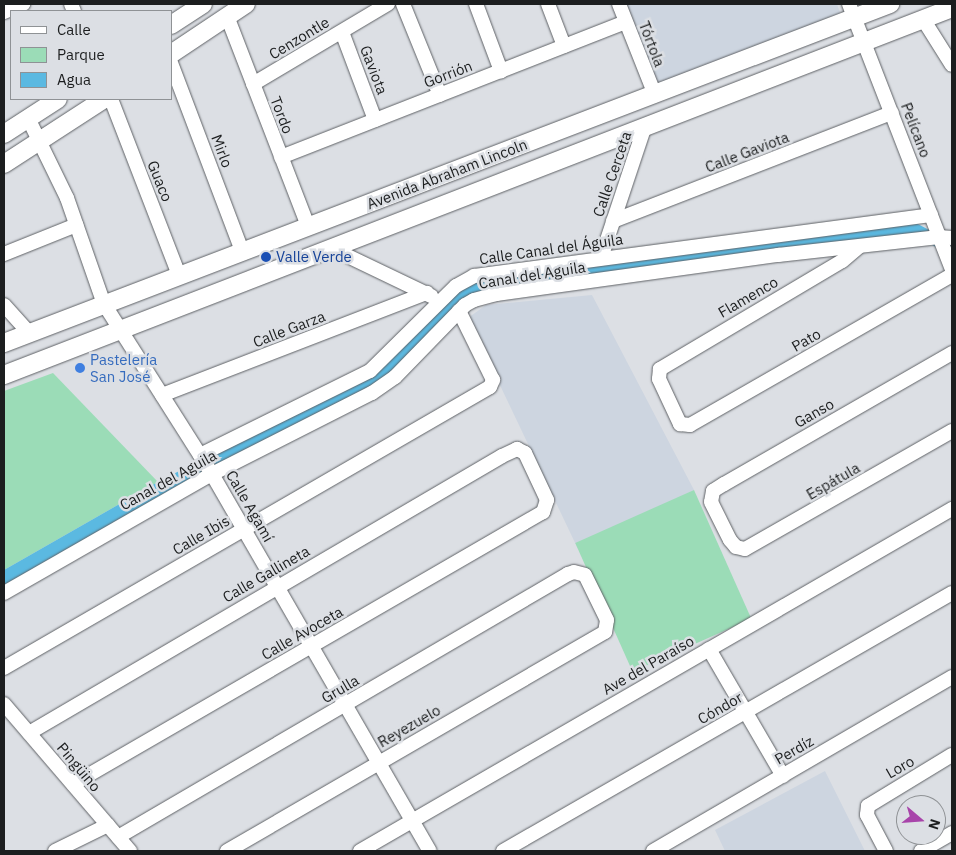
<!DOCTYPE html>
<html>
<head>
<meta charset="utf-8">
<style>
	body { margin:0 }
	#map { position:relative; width:956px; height:855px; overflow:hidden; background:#dcdfe4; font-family:"IBM Plex Sans",sans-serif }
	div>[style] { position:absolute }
	.built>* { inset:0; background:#cdd5e0 }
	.green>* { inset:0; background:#9bdcb7; transform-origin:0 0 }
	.water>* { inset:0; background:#5bb9e1 }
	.roads { filter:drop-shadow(0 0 1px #5e6165) drop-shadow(0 0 1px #5e6165) }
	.minor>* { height:14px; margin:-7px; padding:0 7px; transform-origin:7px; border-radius:7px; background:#fff }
	.major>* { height:18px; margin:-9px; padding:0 9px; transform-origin:9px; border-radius:9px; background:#fff }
	.dots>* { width:14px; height:14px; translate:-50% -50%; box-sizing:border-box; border:2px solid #dcdfe4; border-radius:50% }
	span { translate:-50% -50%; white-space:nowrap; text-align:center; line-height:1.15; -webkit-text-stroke:5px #dcdfe4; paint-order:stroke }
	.street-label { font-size:15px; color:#1c1e1f }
	.transit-label { font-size:15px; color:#164399 }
	.left { translate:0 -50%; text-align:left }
	.shop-label { font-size:15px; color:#366cbe }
	.frame { position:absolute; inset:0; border:5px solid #1c1e1f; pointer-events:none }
	.legend { position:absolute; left:10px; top:10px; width:162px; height:90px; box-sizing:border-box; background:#dcdfe4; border:1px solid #8f9295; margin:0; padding:6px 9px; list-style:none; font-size:15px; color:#1c1e1f }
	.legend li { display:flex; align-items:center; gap:10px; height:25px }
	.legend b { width:25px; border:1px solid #8f9295 }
	.north { position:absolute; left:896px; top:795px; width:50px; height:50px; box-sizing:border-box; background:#dcdfe4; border:1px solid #8f9295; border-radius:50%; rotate:108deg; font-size:14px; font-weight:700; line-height:20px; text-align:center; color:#1c1e1f }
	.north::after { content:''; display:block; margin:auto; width:18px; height:22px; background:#a844aa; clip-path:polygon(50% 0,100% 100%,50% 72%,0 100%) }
</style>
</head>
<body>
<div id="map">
	<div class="built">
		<i style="clip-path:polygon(624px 4px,837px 4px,842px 18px,656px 89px)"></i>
		<i style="clip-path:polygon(592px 295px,694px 490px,578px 549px,468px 318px,486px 305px)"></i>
		<i style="clip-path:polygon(825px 771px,865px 851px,725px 851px,715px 830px)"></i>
	</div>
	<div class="green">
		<i style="clip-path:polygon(53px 373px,158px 482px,4px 570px,4px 391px)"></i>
		<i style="left:694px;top:490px;width:141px;height:130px;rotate:66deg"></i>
	</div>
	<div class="water">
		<i style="clip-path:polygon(914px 222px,952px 242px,952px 256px,914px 235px,485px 296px,395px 377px,4px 593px,4px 570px,158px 482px,362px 376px,458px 285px)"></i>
	</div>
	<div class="roads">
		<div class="minor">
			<i style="left:71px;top:4px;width:8px;rotate:67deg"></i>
			<i style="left:403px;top:4px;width:98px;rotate:67.9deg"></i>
			<i style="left:476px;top:4px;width:72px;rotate:69.5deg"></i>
			<i style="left:548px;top:4px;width:45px;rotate:69.1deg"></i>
			<i style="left:619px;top:4px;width:98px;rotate:68.4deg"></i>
			<i style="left:849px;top:4px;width:284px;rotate:68.8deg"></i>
			<i style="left:4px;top:12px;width:21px;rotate:-23deg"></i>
			<i style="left:227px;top:16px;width:225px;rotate:68.9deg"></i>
			<i style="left:923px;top:19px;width:54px;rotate:57.8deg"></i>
			<i style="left:342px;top:32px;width:94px;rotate:69.4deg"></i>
			<i style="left:171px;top:63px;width:201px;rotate:69.3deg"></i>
			<i style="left:253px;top:84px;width:157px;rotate:-30.7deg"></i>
			<i style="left:111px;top:99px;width:189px;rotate:68.9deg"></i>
			<i style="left:28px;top:118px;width:89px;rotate:64deg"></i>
			<i style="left:67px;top:198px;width:112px;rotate:70.8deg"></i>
			<i style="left:104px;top:304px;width:201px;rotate:57.6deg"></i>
			<i style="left:212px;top:474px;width:435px;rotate:60deg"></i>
			<i style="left:281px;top:157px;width:370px;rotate:-21.4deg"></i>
			<i style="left:613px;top:221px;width:299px;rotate:-21.2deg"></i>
			<i style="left:860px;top:246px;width:23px;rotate:140deg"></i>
			<i style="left:842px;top:261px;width:212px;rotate:149.3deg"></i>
			<i style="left:660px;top:369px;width:10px;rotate:96deg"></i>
			<i style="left:659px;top:379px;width:50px;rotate:65deg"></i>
			<i style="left:680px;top:424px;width:10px;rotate:6deg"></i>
			<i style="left:690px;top:425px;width:302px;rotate:-29.8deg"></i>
			<i style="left:333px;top:249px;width:109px;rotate:25.6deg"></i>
			<i style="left:4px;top:254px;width:78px;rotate:-21.9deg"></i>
			<i style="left:601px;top:258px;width:136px;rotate:-71.6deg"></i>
			<i style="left:4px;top:305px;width:38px;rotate:48deg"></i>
			<i style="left:952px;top:353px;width:263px;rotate:150.1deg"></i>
			<i style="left:724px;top:484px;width:13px;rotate:148deg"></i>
			<i style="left:713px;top:491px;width:11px;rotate:100deg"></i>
			<i style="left:711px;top:502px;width:42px;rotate:63.4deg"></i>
			<i style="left:730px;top:540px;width:9px;rotate:49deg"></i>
			<i style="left:736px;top:547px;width:9px;rotate:13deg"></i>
			<i style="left:745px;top:549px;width:238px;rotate:-29.7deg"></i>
			<i style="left:162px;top:395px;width:284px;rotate:-21.1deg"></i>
			<i style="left:200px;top:455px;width:190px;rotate:-26.3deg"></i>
			<i style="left:370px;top:371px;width:121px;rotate:-44.7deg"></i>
			<i style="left:456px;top:286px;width:21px;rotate:-29deg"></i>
			<i style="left:474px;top:276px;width:461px;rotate:-7.6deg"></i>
			<i style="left:4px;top:593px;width:240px;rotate:-29.8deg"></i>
			<i style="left:212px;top:474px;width:179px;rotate:-26.9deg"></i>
			<i style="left:372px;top:393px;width:28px;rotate:-35deg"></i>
			<i style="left:395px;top:377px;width:100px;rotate:-45.8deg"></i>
			<i style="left:465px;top:305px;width:10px;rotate:-29deg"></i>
			<i style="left:474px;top:300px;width:23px;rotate:-15deg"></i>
			<i style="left:496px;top:294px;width:285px;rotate:-7.9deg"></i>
			<i style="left:778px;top:255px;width:162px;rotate:-6.4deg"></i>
			<i style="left:939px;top:237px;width:13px;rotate:4deg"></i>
			<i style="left:709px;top:649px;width:147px;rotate:59.8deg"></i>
			<i style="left:4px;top:668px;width:561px;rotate:-30.04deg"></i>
			<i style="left:490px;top:387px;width:8px;rotate:-67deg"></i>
			<i style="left:493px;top:380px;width:77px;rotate:-116.2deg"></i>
			<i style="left:4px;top:704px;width:194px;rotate:49.4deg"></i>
			<i style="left:29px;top:733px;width:548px;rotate:-30.35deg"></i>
			<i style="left:502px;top:456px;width:17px;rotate:-25deg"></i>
			<i style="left:517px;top:449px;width:9px;rotate:27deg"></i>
			<i style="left:525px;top:453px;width:52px;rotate:64.9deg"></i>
			<i style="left:547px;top:500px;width:13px;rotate:108deg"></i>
			<i style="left:543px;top:512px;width:543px;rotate:149.94deg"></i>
			<i style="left:118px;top:837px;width:521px;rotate:-30.3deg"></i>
			<i style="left:568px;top:574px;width:6px;rotate:-18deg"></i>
			<i style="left:574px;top:572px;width:11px;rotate:15deg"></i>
			<i style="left:585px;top:575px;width:50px;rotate:63.9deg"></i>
			<i style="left:607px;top:620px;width:12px;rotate:99deg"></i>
			<i style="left:605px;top:632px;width:437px;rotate:149.9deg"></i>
			<i style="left:55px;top:851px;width:59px;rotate:-26.1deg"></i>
			<i style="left:360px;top:851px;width:684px;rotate:-30.02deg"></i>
			<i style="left:503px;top:851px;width:518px;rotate:-29.88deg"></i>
			<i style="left:653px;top:851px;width:346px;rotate:-30.2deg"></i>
			<i style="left:886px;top:851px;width:41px;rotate:-117.8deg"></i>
			<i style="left:867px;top:815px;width:9px;rotate:-84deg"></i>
			<i style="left:868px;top:806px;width:98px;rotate:-31.3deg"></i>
			<i style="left:921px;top:851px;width:36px;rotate:-30deg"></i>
		</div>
		<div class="major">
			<i style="left:171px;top:25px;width:38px;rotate:-33deg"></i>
			<i style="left:171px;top:54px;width:90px;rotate:-33.7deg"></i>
			<i style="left:4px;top:134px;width:64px;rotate:-32.9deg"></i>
			<i style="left:4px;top:164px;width:119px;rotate:-33deg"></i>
			<i style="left:4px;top:343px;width:949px;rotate:-20.94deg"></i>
			<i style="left:4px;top:375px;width:1017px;rotate:-21.16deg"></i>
		</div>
	</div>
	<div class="dots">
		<i style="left:266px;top:257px;background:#1a4fb4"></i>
		<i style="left:80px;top:368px;background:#3f7fe0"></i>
	</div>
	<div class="street-label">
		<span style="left:299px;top:38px;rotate:-31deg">Cenzontle</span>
		<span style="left:652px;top:44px;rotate:69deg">Tórtola</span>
		<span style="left:374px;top:70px;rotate:69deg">Gaviota</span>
		<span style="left:448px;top:74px;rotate:-21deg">Gorrión</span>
		<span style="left:282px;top:115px;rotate:69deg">Tordo</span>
		<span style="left:916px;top:130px;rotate:69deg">Pelícano</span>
		<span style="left:222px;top:151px;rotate:69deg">Mirlo</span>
		<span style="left:747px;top:152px;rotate:-21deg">Calle Gaviota</span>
		<span style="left:447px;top:174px;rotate:-21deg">Avenida Abraham Lincoln</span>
		<span style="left:612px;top:174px;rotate:-71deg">Calle Cerceta</span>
		<span style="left:160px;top:181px;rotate:68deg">Guaco</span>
		<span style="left:551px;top:249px;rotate:-8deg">Calle Canal del Águila</span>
		<span style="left:532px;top:275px;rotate:-9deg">Canal del Aguila</span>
		<span style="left:748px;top:297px;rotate:-30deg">Flamenco</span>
		<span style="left:289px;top:329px;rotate:-21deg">Calle Garza</span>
		<span style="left:806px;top:340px;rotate:-30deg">Pato</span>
		<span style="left:814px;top:413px;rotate:-30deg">Ganso</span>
		<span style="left:168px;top:480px;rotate:-29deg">Canal del Aguila</span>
		<span style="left:833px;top:481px;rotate:-30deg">Espátula</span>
		<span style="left:250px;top:506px;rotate:60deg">Calle Agamí</span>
		<span style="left:201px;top:535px;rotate:-30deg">Calle Ibis</span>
		<span style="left:266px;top:574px;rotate:-30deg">Calle Gallineta</span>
		<span style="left:302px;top:633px;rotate:-30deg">Calle Avoceta</span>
		<span style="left:648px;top:665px;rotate:-30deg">Ave del Paraíso</span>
		<span style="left:340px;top:689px;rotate:-30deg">Grulla</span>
		<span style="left:720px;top:708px;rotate:-30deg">Cóndor</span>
		<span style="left:409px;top:726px;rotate:-30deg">Reyezuelo</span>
		<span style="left:794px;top:750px;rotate:-30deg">Perdíz</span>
		<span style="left:79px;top:767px;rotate:50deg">Pingüino</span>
		<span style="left:900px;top:767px;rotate:-30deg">Loro</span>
	</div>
	<div class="transit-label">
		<span class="left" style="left:276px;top:257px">Valle Verde</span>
	</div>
	<div class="shop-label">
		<span class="left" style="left:90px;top:368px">Pastelería<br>San José</span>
	</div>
	<div class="frame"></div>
	<ul class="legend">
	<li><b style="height:6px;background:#fff"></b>Calle</li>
	<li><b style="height:14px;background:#9bdcb7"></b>Parque</li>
	<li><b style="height:14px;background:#5bb9e1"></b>Agua</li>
	</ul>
	<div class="north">N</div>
</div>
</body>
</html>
